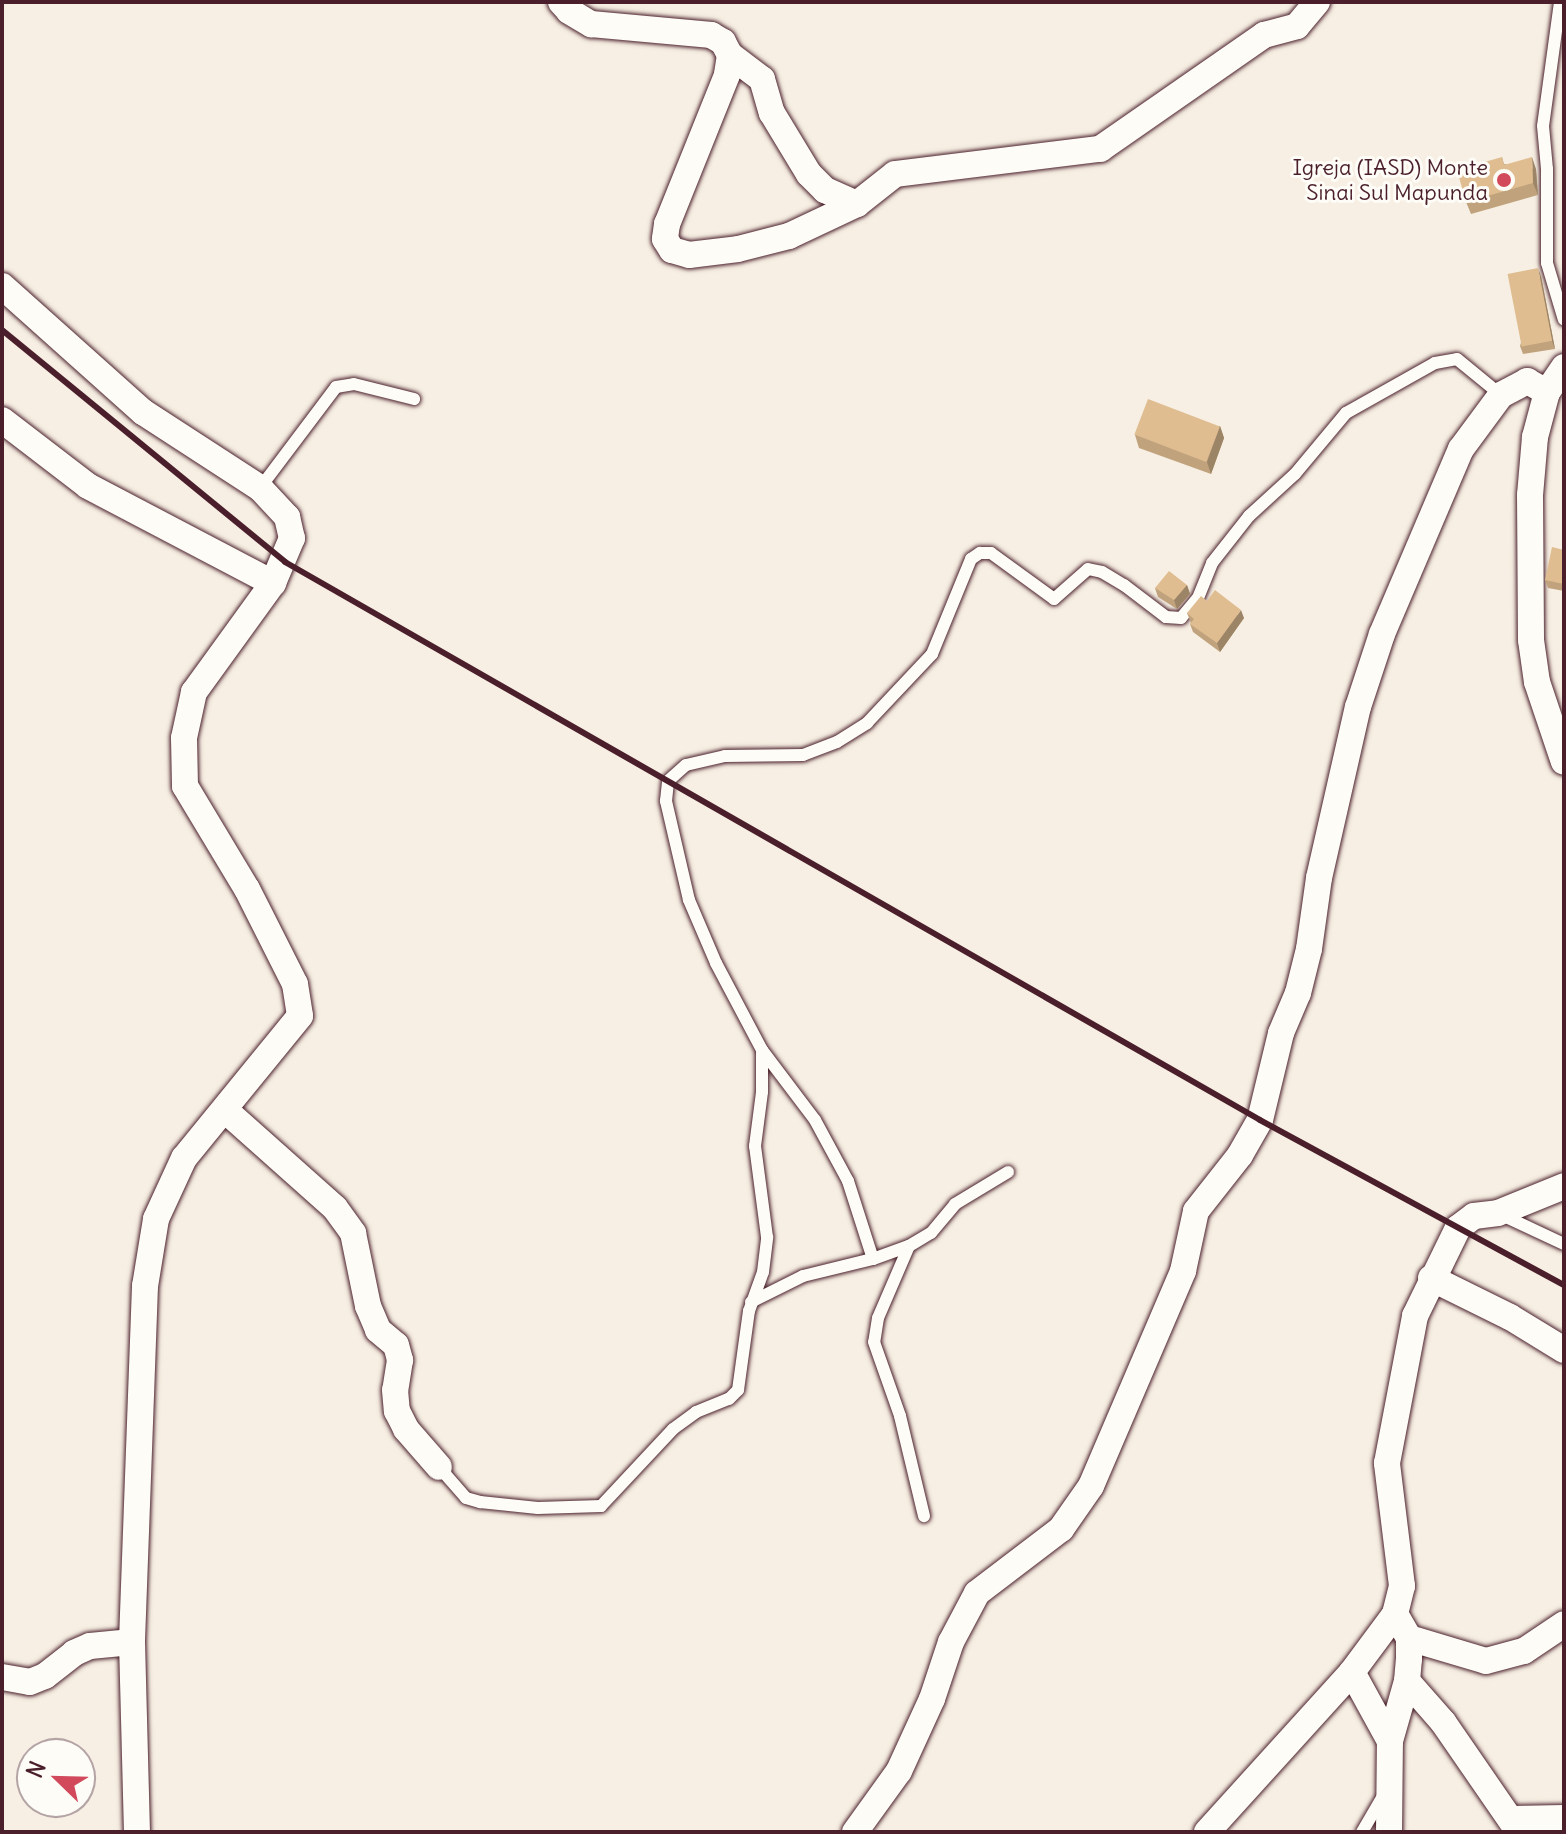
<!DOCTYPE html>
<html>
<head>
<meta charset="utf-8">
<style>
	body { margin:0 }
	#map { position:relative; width:1566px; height:1834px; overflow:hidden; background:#f7efe3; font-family:Delius,sans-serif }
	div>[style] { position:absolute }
	.roads { filter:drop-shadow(0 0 2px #4a1f2b) drop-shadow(0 0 2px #4a1f2b) }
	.service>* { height:12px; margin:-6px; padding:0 6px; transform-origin:6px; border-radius:6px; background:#fdfcf7 }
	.minor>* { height:26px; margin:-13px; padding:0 13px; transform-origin:13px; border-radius:13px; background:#fdfcf7 }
	.rail>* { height:6px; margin:-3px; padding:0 3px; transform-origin:3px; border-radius:3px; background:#4a1f2b }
	.wall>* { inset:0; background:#c0a37d }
	.shaded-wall>* { inset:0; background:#9c8466 }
	.building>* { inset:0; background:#dfbd91; transform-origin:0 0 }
	.dots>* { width:22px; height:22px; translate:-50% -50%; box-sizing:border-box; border:4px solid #fdfcf7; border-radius:50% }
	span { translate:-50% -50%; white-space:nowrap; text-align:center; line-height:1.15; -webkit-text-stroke:6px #fdfcf7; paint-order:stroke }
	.poi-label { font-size:22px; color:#4a1f2b }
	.right { translate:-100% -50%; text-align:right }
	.frame { position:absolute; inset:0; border:4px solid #4a1f2b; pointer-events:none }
	.north { position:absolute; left:16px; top:1738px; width:80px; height:80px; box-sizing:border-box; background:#fdfcf7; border:2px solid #b5a4a5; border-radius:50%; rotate:293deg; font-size:22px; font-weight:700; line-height:32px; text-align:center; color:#4a1f2b }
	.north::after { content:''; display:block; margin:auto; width:28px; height:36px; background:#d1495b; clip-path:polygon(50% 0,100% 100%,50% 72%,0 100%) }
</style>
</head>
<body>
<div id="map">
	<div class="roads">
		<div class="service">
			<i style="left:1560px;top:2px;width:125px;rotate:97.8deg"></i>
			<i style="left:1543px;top:126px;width:43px;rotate:84.7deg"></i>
			<i style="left:1547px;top:169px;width:94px;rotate:90deg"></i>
			<i style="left:1547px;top:263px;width:59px;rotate:73.4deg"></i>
			<i style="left:260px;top:488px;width:126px;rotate:-53deg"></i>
			<i style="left:336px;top:387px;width:18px;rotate:-9deg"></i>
			<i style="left:354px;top:384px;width:62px;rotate:14deg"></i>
			<i style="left:1502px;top:1215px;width:68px;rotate:25.1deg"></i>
			<i style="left:909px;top:1246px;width:78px;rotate:113.3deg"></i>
			<i style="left:878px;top:1318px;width:24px;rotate:99deg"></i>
			<i style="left:874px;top:1342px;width:78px;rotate:70.6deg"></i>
			<i style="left:900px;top:1416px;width:103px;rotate:76.5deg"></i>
			<i style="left:873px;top:1259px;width:82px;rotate:-107.8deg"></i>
			<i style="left:848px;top:1181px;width:69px;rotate:-118.4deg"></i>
			<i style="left:815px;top:1120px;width:88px;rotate:-127.1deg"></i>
			<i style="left:762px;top:1050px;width:98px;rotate:-117.9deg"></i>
			<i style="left:716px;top:963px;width:69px;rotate:-113.2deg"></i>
			<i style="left:689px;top:900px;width:102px;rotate:-103.1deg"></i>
			<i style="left:666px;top:801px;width:20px;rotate:-84deg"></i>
			<i style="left:668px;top:781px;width:24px;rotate:-42deg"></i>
			<i style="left:686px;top:765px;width:40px;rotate:-13deg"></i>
			<i style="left:725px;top:756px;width:78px;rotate:-0.7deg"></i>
			<i style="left:803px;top:755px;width:36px;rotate:-21deg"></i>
			<i style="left:837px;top:742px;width:36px;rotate:-32deg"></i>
			<i style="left:867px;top:723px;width:95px;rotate:-46.7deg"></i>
			<i style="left:932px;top:654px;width:103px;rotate:-67.7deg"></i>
			<i style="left:971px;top:559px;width:11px;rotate:-34deg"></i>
			<i style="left:980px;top:553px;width:11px"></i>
			<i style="left:991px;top:553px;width:78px;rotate:36.1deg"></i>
			<i style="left:1054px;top:599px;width:45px;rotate:-41.4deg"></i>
			<i style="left:1088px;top:569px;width:14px;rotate:12deg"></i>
			<i style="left:1102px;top:572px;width:26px;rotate:31deg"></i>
			<i style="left:1124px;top:585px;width:53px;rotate:37.3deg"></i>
			<i style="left:1166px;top:617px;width:15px;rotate:4deg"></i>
			<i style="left:1181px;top:618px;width:26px;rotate:-50deg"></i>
			<i style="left:1198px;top:598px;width:38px;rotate:-68deg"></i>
			<i style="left:1212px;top:563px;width:60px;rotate:-51.8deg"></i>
			<i style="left:1249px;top:516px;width:62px;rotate:-42.4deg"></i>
			<i style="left:1295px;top:474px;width:80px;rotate:-50.1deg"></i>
			<i style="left:1346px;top:413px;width:102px;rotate:-29.3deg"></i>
			<i style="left:1435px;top:363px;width:22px;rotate:-10deg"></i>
			<i style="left:1457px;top:359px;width:57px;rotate:39.3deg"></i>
			<i style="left:751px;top:1302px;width:58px;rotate:-26.6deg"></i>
			<i style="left:803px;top:1276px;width:72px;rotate:-13.7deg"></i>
			<i style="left:873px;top:1259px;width:38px;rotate:-20deg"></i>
			<i style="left:909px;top:1246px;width:26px;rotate:-31deg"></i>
			<i style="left:931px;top:1233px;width:38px;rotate:-50deg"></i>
			<i style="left:955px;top:1204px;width:62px;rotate:-31.1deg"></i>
			<i style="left:439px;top:1467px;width:41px;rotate:48.9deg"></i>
			<i style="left:466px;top:1498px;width:15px;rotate:16deg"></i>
			<i style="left:480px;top:1502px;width:58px;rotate:5.9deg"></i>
			<i style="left:538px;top:1508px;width:63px;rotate:-1.8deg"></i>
			<i style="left:601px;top:1506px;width:105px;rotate:-46.9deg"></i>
			<i style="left:673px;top:1429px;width:29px;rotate:-36deg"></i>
			<i style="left:696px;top:1412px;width:35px;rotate:-22deg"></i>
			<i style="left:729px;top:1399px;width:13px;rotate:-45deg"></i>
			<i style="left:738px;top:1390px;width:80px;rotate:-82.1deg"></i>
			<i style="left:749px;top:1311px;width:41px;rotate:-70.3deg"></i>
			<i style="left:763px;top:1272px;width:35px;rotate:-83deg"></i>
			<i style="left:767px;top:1237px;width:92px;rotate:-97.5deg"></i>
			<i style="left:755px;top:1146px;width:54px;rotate:-82.6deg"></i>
			<i style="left:762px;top:1092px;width:42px;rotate:-90deg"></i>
			<i style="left:1362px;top:1832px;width:42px;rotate:-59.7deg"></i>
		</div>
		<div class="minor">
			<i style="left:561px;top:2px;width:12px;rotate:48deg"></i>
			<i style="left:569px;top:11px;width:26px;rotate:31deg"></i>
			<i style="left:591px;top:24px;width:121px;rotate:5.2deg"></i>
			<i style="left:711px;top:35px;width:14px;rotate:30deg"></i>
			<i style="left:723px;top:42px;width:15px;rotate:62deg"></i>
			<i style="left:730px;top:55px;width:40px;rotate:37deg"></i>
			<i style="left:762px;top:79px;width:35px;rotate:74deg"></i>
			<i style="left:772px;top:113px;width:71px;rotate:58.8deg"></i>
			<i style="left:809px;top:174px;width:23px;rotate:45deg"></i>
			<i style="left:825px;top:190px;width:35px;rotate:24deg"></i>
			<i style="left:730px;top:55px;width:20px;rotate:99deg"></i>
			<i style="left:727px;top:75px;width:161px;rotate:111.9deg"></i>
			<i style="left:667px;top:224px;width:15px;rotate:98deg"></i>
			<i style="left:665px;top:239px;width:13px;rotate:58deg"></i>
			<i style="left:672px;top:250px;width:18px;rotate:16deg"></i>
			<i style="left:689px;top:255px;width:49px;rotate:-7deg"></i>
			<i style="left:738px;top:249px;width:53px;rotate:-14.3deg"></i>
			<i style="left:789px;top:236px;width:75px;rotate:-25.2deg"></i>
			<i style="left:857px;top:204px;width:48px;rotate:-38.3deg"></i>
			<i style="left:895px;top:174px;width:207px;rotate:-7deg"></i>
			<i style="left:1100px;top:149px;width:200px;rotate:-34.8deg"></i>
			<i style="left:1264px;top:35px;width:34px;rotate:-15deg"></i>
			<i style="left:1297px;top:26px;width:31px;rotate:-50deg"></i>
			<i style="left:2px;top:286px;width:189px;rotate:41.8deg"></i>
			<i style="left:143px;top:412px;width:140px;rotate:33deg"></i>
			<i style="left:260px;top:488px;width:40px;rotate:47deg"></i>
			<i style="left:287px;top:517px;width:22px;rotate:77deg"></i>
			<i style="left:292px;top:538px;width:49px;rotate:112.9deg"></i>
			<i style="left:273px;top:583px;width:135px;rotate:125.9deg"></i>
			<i style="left:194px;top:692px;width:47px;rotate:102.3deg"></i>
			<i style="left:184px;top:738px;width:48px;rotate:88.8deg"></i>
			<i style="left:185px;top:786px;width:120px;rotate:59deg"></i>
			<i style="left:247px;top:889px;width:106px;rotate:63.2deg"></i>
			<i style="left:295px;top:984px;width:32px;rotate:81deg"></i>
			<i style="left:300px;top:1016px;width:183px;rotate:129.2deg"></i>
			<i style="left:184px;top:1158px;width:67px;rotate:114.7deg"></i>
			<i style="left:156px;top:1219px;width:68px;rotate:99.3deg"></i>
			<i style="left:145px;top:1286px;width:356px;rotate:92.1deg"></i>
			<i style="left:132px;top:1642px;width:190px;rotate:88.5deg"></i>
			<i style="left:1564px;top:367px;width:30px;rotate:124deg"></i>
			<i style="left:1547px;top:392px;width:47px;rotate:104.9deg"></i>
			<i style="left:1535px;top:437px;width:58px;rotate:94.9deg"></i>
			<i style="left:1530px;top:495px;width:145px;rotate:89.6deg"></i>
			<i style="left:1531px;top:640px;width:42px;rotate:81.9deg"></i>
			<i style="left:1537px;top:682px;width:84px;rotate:71.4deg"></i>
			<i style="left:2px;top:420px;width:108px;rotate:37.5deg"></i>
			<i style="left:88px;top:486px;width:209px;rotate:27.7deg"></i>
			<i style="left:225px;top:1110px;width:147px;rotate:41.7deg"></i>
			<i style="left:335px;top:1208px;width:31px;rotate:54deg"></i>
			<i style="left:353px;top:1233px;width:75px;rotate:78.4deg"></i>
			<i style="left:368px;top:1306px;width:26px;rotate:67deg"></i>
			<i style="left:378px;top:1330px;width:23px;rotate:40deg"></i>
			<i style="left:396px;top:1345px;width:16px;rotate:75deg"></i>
			<i style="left:400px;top:1360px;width:30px;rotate:99deg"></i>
			<i style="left:395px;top:1390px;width:21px;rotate:85deg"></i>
			<i style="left:397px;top:1411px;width:20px;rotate:63deg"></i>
			<i style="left:406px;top:1429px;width:50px;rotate:49deg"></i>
			<i style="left:1431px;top:1278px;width:88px;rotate:26.3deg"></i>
			<i style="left:1510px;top:1317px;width:63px;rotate:31.4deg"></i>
			<i style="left:1409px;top:1638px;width:80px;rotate:16.6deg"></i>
			<i style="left:1486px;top:1661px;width:39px;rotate:-15deg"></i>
			<i style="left:1524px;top:1651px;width:48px;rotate:-34deg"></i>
			<i style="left:1352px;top:1672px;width:79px;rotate:61.2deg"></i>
			<i style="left:2px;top:1677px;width:28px;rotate:10deg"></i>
			<i style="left:30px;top:1682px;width:16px;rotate:-22deg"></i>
			<i style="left:45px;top:1676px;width:37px;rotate:-38deg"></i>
			<i style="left:74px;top:1653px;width:17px;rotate:-24deg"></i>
			<i style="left:90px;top:1646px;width:42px;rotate:-5.4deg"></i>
			<i style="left:1407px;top:1681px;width:55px;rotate:48.7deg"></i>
			<i style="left:1443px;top:1722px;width:134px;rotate:55.4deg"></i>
			<i style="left:1512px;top:1819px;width:52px;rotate:-1.1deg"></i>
			<i style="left:855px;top:1832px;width:75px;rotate:-54.2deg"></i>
			<i style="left:899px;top:1771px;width:79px;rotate:-65.4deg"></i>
			<i style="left:932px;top:1699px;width:60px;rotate:-71.6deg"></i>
			<i style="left:951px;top:1642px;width:55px;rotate:-62deg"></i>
			<i style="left:977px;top:1593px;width:106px;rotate:-37.3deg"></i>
			<i style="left:1061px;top:1529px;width:52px;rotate:-55.1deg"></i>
			<i style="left:1091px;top:1486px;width:234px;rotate:-66.8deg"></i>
			<i style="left:1183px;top:1271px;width:61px;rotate:-77.8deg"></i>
			<i style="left:1196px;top:1211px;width:71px;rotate:-51.8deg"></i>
			<i style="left:1240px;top:1155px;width:40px;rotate:-60.3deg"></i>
			<i style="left:1260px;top:1120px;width:89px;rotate:-76.4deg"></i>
			<i style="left:1281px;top:1033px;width:43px;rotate:-67deg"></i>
			<i style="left:1298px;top:993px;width:45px;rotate:-76deg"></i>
			<i style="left:1309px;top:949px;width:72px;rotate:-82deg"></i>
			<i style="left:1319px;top:878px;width:175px;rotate:-77.2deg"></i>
			<i style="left:1358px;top:707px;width:77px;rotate:-71.8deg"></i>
			<i style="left:1382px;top:634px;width:201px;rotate:-66.9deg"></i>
			<i style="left:1461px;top:449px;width:67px;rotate:-53.5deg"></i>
			<i style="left:1501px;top:395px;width:30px;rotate:-28deg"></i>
			<i style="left:1527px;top:381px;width:23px;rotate:29deg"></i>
			<i style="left:1207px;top:1832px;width:216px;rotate:-47.8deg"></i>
			<i style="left:1352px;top:1672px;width:72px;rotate:-53.4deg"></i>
			<i style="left:1395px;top:1614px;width:29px;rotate:-76deg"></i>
			<i style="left:1402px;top:1586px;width:124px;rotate:-97deg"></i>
			<i style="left:1387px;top:1463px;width:150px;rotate:-79.2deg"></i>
			<i style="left:1415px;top:1316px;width:98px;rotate:-64deg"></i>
			<i style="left:1458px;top:1228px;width:20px;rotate:-37deg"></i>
			<i style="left:1474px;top:1216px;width:24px;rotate:-7deg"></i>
			<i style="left:1498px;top:1213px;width:71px;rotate:-22.2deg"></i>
			<i style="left:1389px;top:1832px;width:91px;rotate:-89.4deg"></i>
			<i style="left:1390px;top:1741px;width:62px;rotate:-74.2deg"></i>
			<i style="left:1407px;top:1681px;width:22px;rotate:-85deg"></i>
			<i style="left:1409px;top:1659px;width:21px;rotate:-90deg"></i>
			<i style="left:1409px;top:1638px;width:28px;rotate:-120deg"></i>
		</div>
	</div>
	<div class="rail">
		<i style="left:2px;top:330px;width:366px;rotate:39.3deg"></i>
		<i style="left:285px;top:562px;width:1123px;rotate:29.78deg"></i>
		<i style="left:1260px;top:1120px;width:346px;rotate:28.5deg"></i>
	</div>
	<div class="wall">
		<i style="clip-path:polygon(1502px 157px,1504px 164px,1536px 169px,1538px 195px,1471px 214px,1466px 202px)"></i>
		<i style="clip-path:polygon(1541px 276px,1555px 349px,1523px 354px,1520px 346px)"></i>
		<i style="clip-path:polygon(1220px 426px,1224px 438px,1211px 474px,1139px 448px,1135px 435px)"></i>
		<i style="clip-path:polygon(1564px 550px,1564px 591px,1548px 588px,1545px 580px)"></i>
		<i style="clip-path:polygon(1187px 585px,1190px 594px,1177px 609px,1158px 597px,1155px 588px)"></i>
		<i style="clip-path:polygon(1207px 601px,1244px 618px,1220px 652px,1193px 632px,1190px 624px,1191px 623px,1187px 613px)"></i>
	</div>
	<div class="shaded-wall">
		<i style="clip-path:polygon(1532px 157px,1536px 169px,1538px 195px,1533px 183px)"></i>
		<i style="clip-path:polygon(1538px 268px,1541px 276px,1555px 349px,1552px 341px)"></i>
		<i style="clip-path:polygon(1220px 426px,1224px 438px,1211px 474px,1207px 462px)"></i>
		<i style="clip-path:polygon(1187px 585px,1190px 594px,1177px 609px,1174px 600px)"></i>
		<i style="clip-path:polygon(1241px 610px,1244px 618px,1220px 652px,1217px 643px)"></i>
	</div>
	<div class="building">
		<i style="clip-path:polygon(1502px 157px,1504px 165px,1532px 157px,1533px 183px,1466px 202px,1457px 170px)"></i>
		<i style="left:1538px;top:268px;width:74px;height:31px;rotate:79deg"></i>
		<i style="left:1148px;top:399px;width:77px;height:38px;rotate:21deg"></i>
		<i style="clip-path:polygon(1552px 547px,1564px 550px,1564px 584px,1545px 580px)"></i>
		<i style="clip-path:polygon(1169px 571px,1187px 585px,1174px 600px,1155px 588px)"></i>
		<i style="clip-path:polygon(1215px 590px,1241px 610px,1217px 643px,1190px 624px,1194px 619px,1187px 613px,1201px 596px,1207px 601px)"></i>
	</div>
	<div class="dots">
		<i style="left:1504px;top:180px;background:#d1495b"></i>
	</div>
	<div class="poi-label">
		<span class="right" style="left:1488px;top:180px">Igreja (IASD) Monte<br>Sinai Sul Mapunda</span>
	</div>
	<div class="frame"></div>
	<div class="north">N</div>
</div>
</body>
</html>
